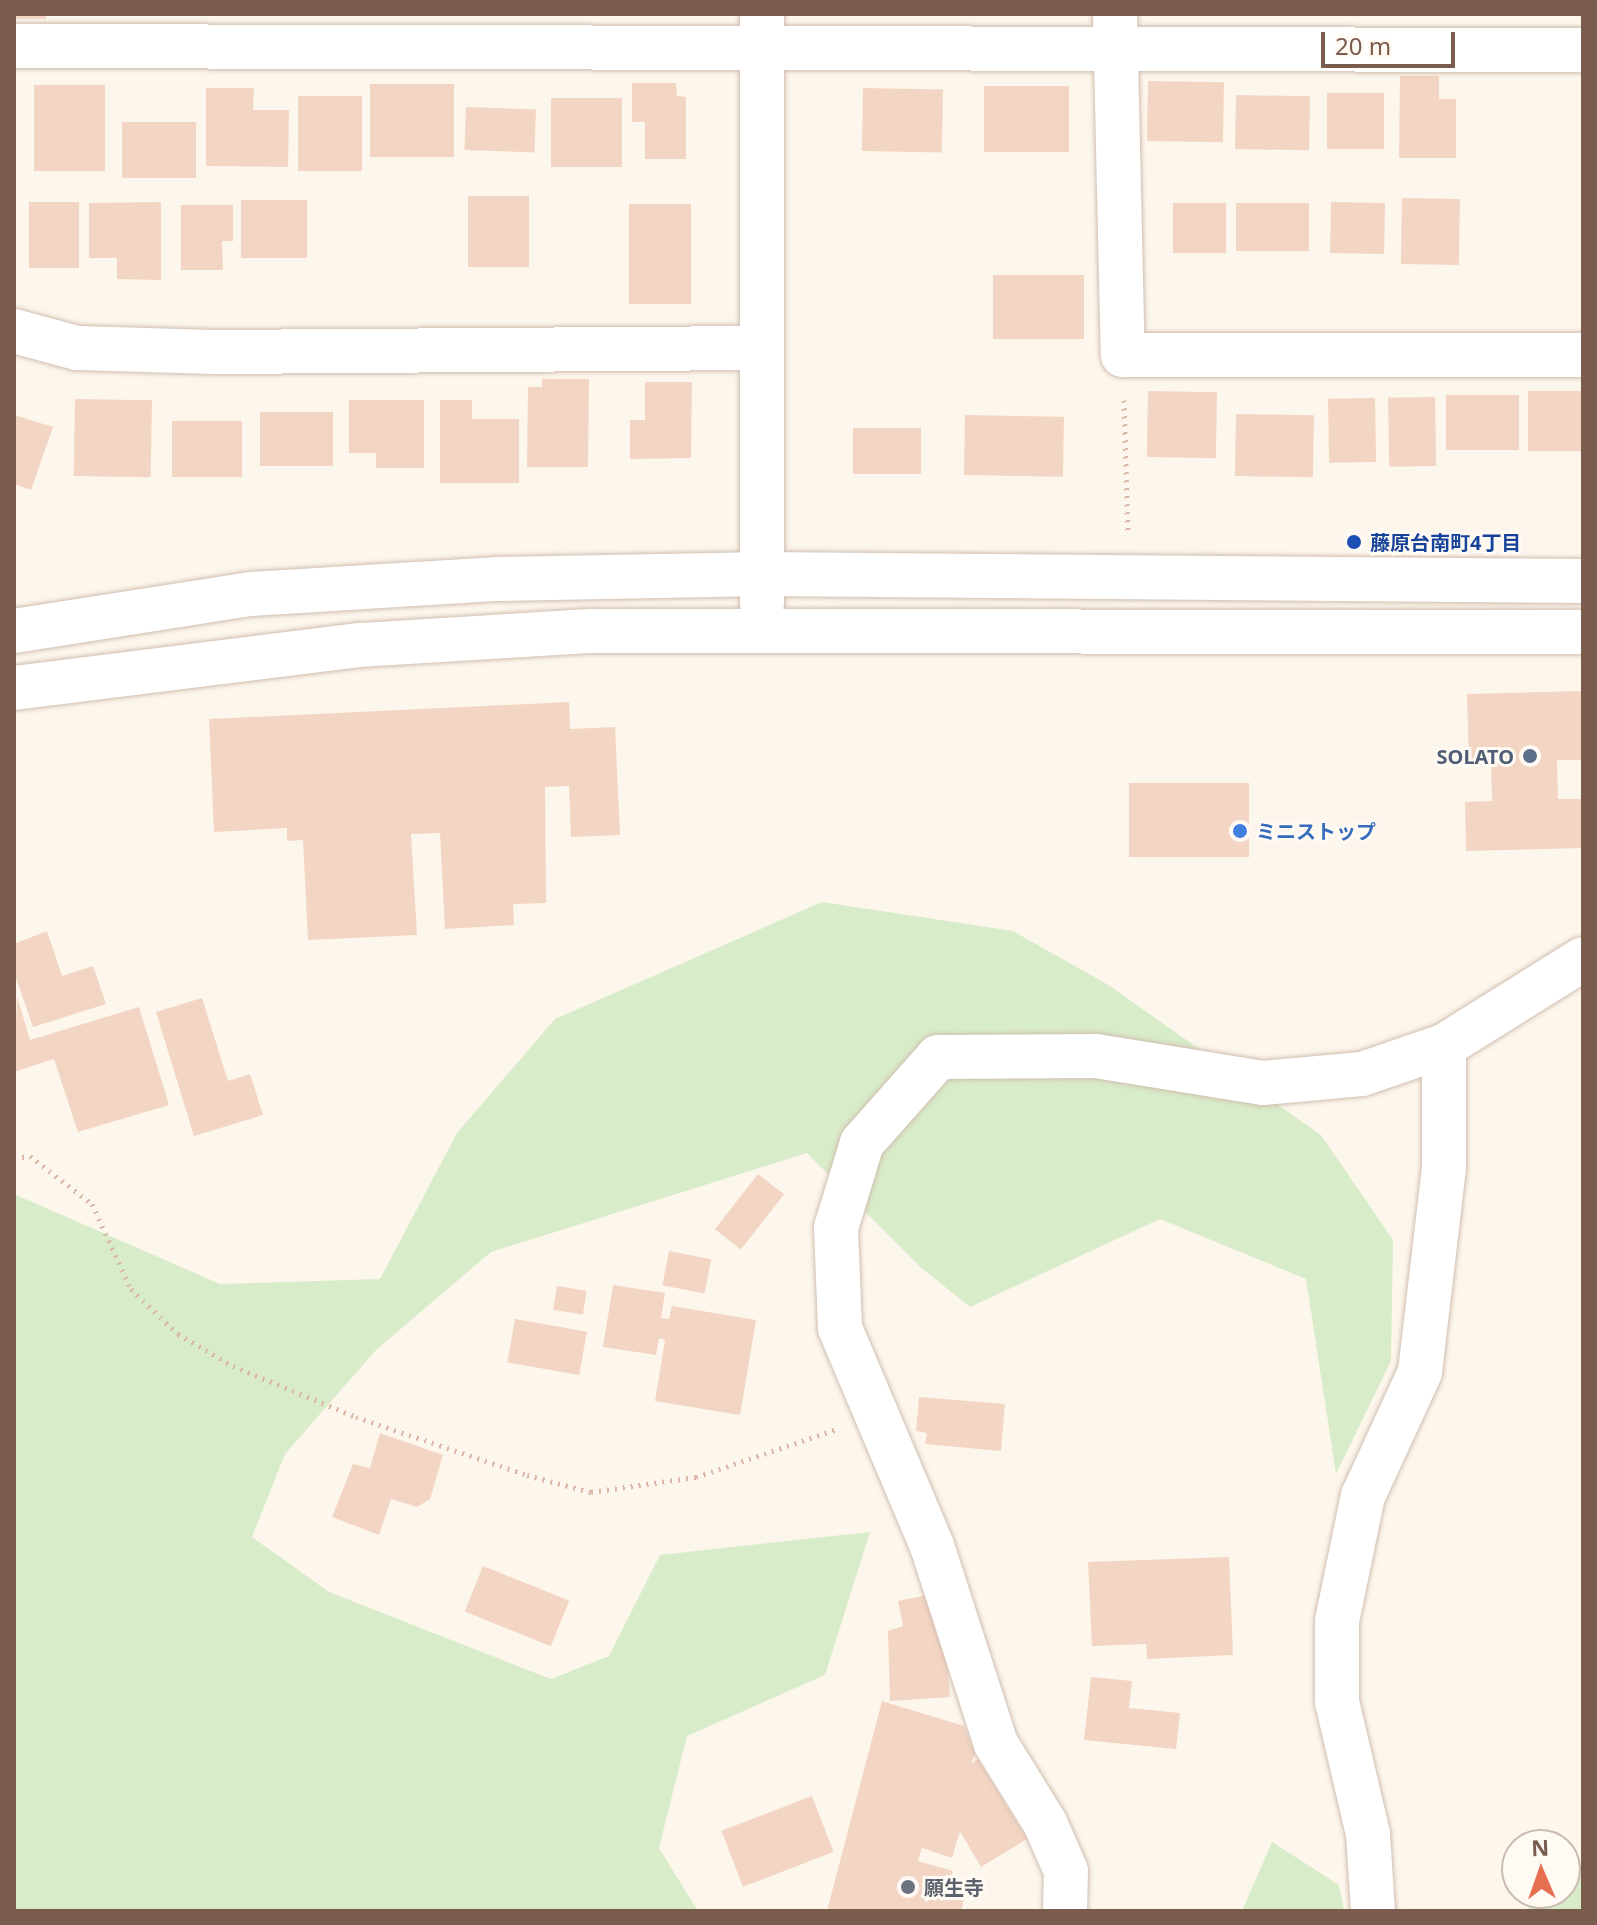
<!DOCTYPE html>
<html>
<head>
<meta charset="utf-8">
<style>
	body { margin:0 }
	#map { position:relative; width:1597px; height:1925px; overflow:hidden; background:#fdf6ec; font-family:"Noto Sans","Noto Sans JP",sans-serif }
	div>[style] { position:absolute }
	.green>* { inset:0; background:#d8ecc9 }
	.building>* { inset:0; background:#f3d5c3; transform-origin:0 0 }
	.path>* { height:5px; margin-top:-2.5px; transform-origin:0; background:repeating-linear-gradient(90deg,#d9b8a5 0 2px,transparent 0 8px) }
	.roads { filter:drop-shadow(0 0 2px #d1beb0) drop-shadow(0 0 2px #d1beb0) }
	.minor>* { height:44px; margin:-22px; padding:0 22px; transform-origin:22px; border-radius:22px; background:#fff }
	.tertiary>* { height:44px; margin:-22px; padding:0 22px; transform-origin:22px; border-radius:22px; background:#fff }
	.dots>* { width:22px; height:22px; translate:-50% -50%; box-sizing:border-box; border:4px solid #fffaf3; border-radius:50% }
	span { translate:-50% -50%; white-space:nowrap; text-align:center; line-height:1.15; -webkit-text-stroke:6px #fffaf3; paint-order:stroke }
	.transit-label { font-size:20px; color:#164399; font-weight:700 }
	.left { translate:0 -50%; text-align:left }
	.service-label { font-size:20px; color:#4e5e75; font-weight:700 }
	.right { translate:-100% -50%; text-align:right }
	.shop-label { font-size:20px; color:#366cbe; font-weight:700 }
	.worship-label { font-size:20px; color:#5b616d; font-weight:700 }
	.frame { position:absolute; inset:0; border:16px solid #7a5c4d; pointer-events:none }
	.north { position:absolute; left:1501px; top:1829px; width:80px; height:80px; box-sizing:border-box; background:#fffaf3; border:2px solid #cabbb1; border-radius:50%; rotate:358deg; font-size:22px; font-weight:700; line-height:32px; text-align:center; color:#7a5c4d }
	.north::after { content:''; display:block; margin:auto; width:28px; height:36px; background:#e76f51; clip-path:polygon(50% 0,100% 100%,50% 72%,0 100%) }
	.scale { position:absolute; left:1321px; top:32px; width:134px; height:36px; box-sizing:border-box; border:4px solid #7a5c4d; border-top:0; padding-left:10px; font-size:24px; line-height:28px; white-space:nowrap; color:#7a5c4d; -webkit-text-stroke:6px #fffaf3; paint-order:stroke }
</style>
</head>
<body>
<div id="map">
	<div class="green">
		<i style="clip-path:polygon(822px 902px,1013px 931px,1110px 986px,1321px 1135px,1393px 1240px,1391px 1361px,1336px 1474px,1306px 1279px,1160px 1219px,970px 1307px,919px 1266px,807px 1153px,491px 1252px,376px 1350px,285px 1454px,252px 1537px,329px 1592px,551px 1679px,609px 1656px,660px 1555px,870px 1532px,825px 1675px,687px 1736px,659px 1848px,698px 1911px,14px 1911px,14px 1194px,220px 1284px,380px 1279px,457px 1133px,555px 1019px)"></i>
		<i style="clip-path:polygon(1272px 1842px,1339px 1885px,1344px 1911px,1242px 1911px)"></i>
		<i style="clip-path:polygon(1583px 1864px,1583px 1911px,1525px 1911px,1547px 1893px,1565px 1893px,1565px 1879px)"></i>
	</div>
	<div class="building">
		<i style="left:14px;top:14px;width:32px;height:5px"></i>
		<i style="clip-path:polygon(1400px 76px,1439px 76px,1439px 99px,1456px 99px,1456px 158px,1399px 158px)"></i>
		<i style="left:1148px;top:81px;width:76px;height:60px;rotate:1deg"></i>
		<i style="clip-path:polygon(632px 83px,676px 83px,677px 96px,686px 97px,686px 159px,645px 159px,645px 122px,632px 122px)"></i>
		<i style="left:370px;top:84px;width:84px;height:73px"></i>
		<i style="left:34px;top:85px;width:71px;height:86px"></i>
		<i style="left:984px;top:86px;width:85px;height:66px"></i>
		<i style="clip-path:polygon(206px 88px,254px 88px,253px 110px,289px 110px,288px 167px,206px 166px)"></i>
		<i style="left:863px;top:88px;width:80px;height:63px;rotate:1deg"></i>
		<i style="left:1327px;top:93px;width:57px;height:56px"></i>
		<i style="left:1236px;top:95px;width:74px;height:54px;rotate:1deg"></i>
		<i style="left:298px;top:96px;width:64px;height:75px"></i>
		<i style="left:551px;top:98px;width:71px;height:69px"></i>
		<i style="left:466px;top:107px;width:70px;height:43px;rotate:2deg"></i>
		<i style="left:122px;top:122px;width:74px;height:56px"></i>
		<i style="left:468px;top:196px;width:61px;height:71px"></i>
		<i style="left:1402px;top:198px;width:58px;height:66px;rotate:1deg"></i>
		<i style="left:241px;top:200px;width:66px;height:58px"></i>
		<i style="left:29px;top:202px;width:50px;height:66px"></i>
		<i style="clip-path:polygon(161px 202px,161px 280px,117px 279px,117px 258px,89px 258px,89px 203px)"></i>
		<i style="left:1331px;top:202px;width:54px;height:51px;rotate:1deg"></i>
		<i style="left:1173px;top:203px;width:53px;height:50px"></i>
		<i style="left:1236px;top:203px;width:73px;height:48px"></i>
		<i style="left:629px;top:204px;width:62px;height:100px"></i>
		<i style="clip-path:polygon(181px 205px,233px 205px,233px 241px,222px 241px,223px 270px,181px 270px)"></i>
		<i style="left:993px;top:275px;width:91px;height:64px"></i>
		<i style="clip-path:polygon(542px 379px,589px 379px,588px 467px,527px 467px,528px 387px,542px 387px)"></i>
		<i style="clip-path:polygon(645px 382px,692px 382px,691px 458px,630px 459px,630px 420px,645px 420px)"></i>
		<i style="left:1148px;top:391px;width:69px;height:66px;rotate:1deg"></i>
		<i style="left:1528px;top:391px;width:55px;height:60px"></i>
		<i style="left:1446px;top:395px;width:73px;height:55px"></i>
		<i style="left:1435px;top:397px;width:69px;height:47px;rotate:89deg"></i>
		<i style="left:1375px;top:398px;width:64px;height:47px;rotate:89deg"></i>
		<i style="left:75px;top:399px;width:77px;height:77px;rotate:1deg"></i>
		<i style="clip-path:polygon(349px 400px,424px 400px,424px 468px,376px 468px,376px 453px,349px 453px)"></i>
		<i style="clip-path:polygon(440px 400px,472px 400px,472px 419px,519px 419px,519px 483px,440px 483px)"></i>
		<i style="left:260px;top:412px;width:73px;height:54px"></i>
		<i style="left:1236px;top:414px;width:78px;height:62px;rotate:1deg"></i>
		<i style="clip-path:polygon(14px 415px,53px 427px,31px 490px,14px 484px)"></i>
		<i style="left:965px;top:415px;width:99px;height:60px;rotate:1deg"></i>
		<i style="left:172px;top:421px;width:70px;height:56px"></i>
		<i style="left:853px;top:428px;width:68px;height:46px"></i>
		<i style="clip-path:polygon(1583px 691px,1583px 760px,1557px 760px,1558px 799px,1583px 799px,1583px 848px,1466px 851px,1465px 802px,1492px 801px,1491px 762px,1469px 763px,1467px 694px)"></i>
		<i style="clip-path:polygon(569px 702px,570px 729px,615px 727px,620px 835px,571px 837px,569px 786px,545px 787px,546px 903px,513px 904px,514px 925px,445px 929px,440px 833px,411px 834px,417px 935px,308px 940px,303px 840px,287px 841px,287px 828px,214px 832px,209px 719px)"></i>
		<i style="left:1129px;top:783px;width:120px;height:74px"></i>
		<i style="clip-path:polygon(47px 931px,62px 976px,93px 966px,106px 1004px,33px 1027px,14px 972px,14px 944px)"></i>
		<i style="clip-path:polygon(17px 997px,30px 1040px,139px 1007px,169px 1105px,78px 1132px,54px 1059px,14px 1072px)"></i>
		<i style="clip-path:polygon(202px 998px,228px 1081px,250px 1074px,263px 1115px,194px 1136px,156px 1012px)"></i>
		<i style="left:758px;top:1174px;width:33px;height:70px;rotate:38deg"></i>
		<i style="left:669px;top:1251px;width:43px;height:35px;rotate:11deg"></i>
		<i style="clip-path:polygon(613px 1285px,665px 1293px,661px 1318px,669px 1319px,672px 1306px,756px 1320px,740px 1415px,655px 1401px,665px 1340px,659px 1338px,656px 1355px,603px 1347px)"></i>
		<i style="left:557px;top:1286px;width:30px;height:24px;rotate:9deg"></i>
		<i style="left:515px;top:1319px;width:73px;height:44px;rotate:10deg"></i>
		<i style="clip-path:polygon(919px 1397px,1005px 1404px,1001px 1451px,925px 1444px,927px 1433px,916px 1431px)"></i>
		<i style="clip-path:polygon(380px 1433px,443px 1455px,430px 1499px,417px 1507px,391px 1499px,379px 1535px,332px 1517px,353px 1464px,370px 1468px)"></i>
		<i style="clip-path:polygon(1229px 1557px,1233px 1655px,1147px 1659px,1146px 1644px,1092px 1646px,1088px 1562px)"></i>
		<i style="left:483px;top:1566px;width:93px;height:49px;rotate:22deg"></i>
		<i style="clip-path:polygon(928px 1595px,947px 1659px,950px 1697px,890px 1701px,888px 1631px,903px 1626px,898px 1601px)"></i>
		<i style="clip-path:polygon(1091px 1677px,1132px 1681px,1129px 1708px,1180px 1713px,1176px 1749px,1084px 1740px)"></i>
		<i style="clip-path:polygon(882px 1701px,964px 1726px,975px 1753px,971px 1764px,978px 1759px,1027px 1839px,981px 1867px,960px 1831px,952px 1858px,922px 1848px,918px 1861px,953px 1871px,945px 1894px,964px 1900px,961px 1911px,827px 1911px)"></i>
		<i style="left:812px;top:1796px;width:60px;height:97px;rotate:69deg"></i>
	</div>
	<div class="path">
		<i style="left:1124px;top:400px;width:133px;rotate:88.3deg"></i>
		<i style="left:14px;top:1158px;width:16px;rotate:-7deg"></i>
		<i style="left:30px;top:1156px;width:78px;rotate:37.7deg"></i>
		<i style="left:92px;top:1204px;width:94px;rotate:65.4deg"></i>
		<i style="left:131px;top:1289px;width:65px;rotate:43.8deg"></i>
		<i style="left:178px;top:1334px;width:64px;rotate:30.2deg"></i>
		<i style="left:233px;top:1366px;width:133px;rotate:22.5deg"></i>
		<i style="left:356px;top:1417px;width:181px;rotate:18.7deg"></i>
		<i style="left:527px;top:1475px;width:66px;rotate:14.9deg"></i>
		<i style="left:591px;top:1492px;width:106px;rotate:-8.1deg"></i>
		<i style="left:696px;top:1477px;width:149px;rotate:-18.8deg"></i>
	</div>
	<div class="roads">
		<div class="minor">
			<i style="left:1115px;top:14px;width:341px;rotate:88.7deg"></i>
			<i style="left:1123px;top:355px;width:460px"></i>
			<i style="left:14px;top:46px;width:1569px;rotate:0.15deg"></i>
			<i style="left:14px;top:331px;width:65px;rotate:15.1deg"></i>
			<i style="left:77px;top:348px;width:137px;rotate:1.7deg"></i>
			<i style="left:214px;top:352px;width:547px;rotate:-0.42deg"></i>
			<i style="left:1065px;top:1911px;width:40px;rotate:-88.6deg"></i>
			<i style="left:1066px;top:1871px;width:52px;rotate:-113.6deg"></i>
			<i style="left:1045px;top:1823px;width:93px;rotate:-121.8deg"></i>
			<i style="left:996px;top:1744px;width:208px;rotate:-107.9deg"></i>
			<i style="left:932px;top:1546px;width:237px;rotate:-112.9deg"></i>
			<i style="left:840px;top:1328px;width:100px;rotate:-92.3deg"></i>
			<i style="left:836px;top:1228px;width:89px;rotate:-73deg"></i>
			<i style="left:862px;top:1143px;width:115px;rotate:-48.5deg"></i>
			<i style="left:938px;top:1057px;width:158px;rotate:-0.4deg"></i>
			<i style="left:1096px;top:1056px;width:169px;rotate:9.2deg"></i>
			<i style="left:1263px;top:1083px;width:99px;rotate:-5.2deg"></i>
			<i style="left:1362px;top:1074px;width:87px;rotate:-18.9deg"></i>
			<i style="left:1444px;top:1046px;width:164px;rotate:-32deg"></i>
			<i style="left:1373px;top:1911px;width:77px;rotate:-93.7deg"></i>
			<i style="left:1368px;top:1834px;width:136px;rotate:-103.2deg"></i>
			<i style="left:1337px;top:1702px;width:81px;rotate:-90deg"></i>
			<i style="left:1337px;top:1621px;width:128px;rotate:-78.3deg"></i>
			<i style="left:1363px;top:1496px;width:136px;rotate:-65.3deg"></i>
			<i style="left:1420px;top:1372px;width:206px;rotate:-83.3deg"></i>
			<i style="left:1444px;top:1167px;width:121px;rotate:-90deg"></i>
		</div>
		<div class="tertiary">
			<i style="left:762px;top:604px;width:590px;rotate:-90deg"></i>
			<i style="left:14px;top:631px;width:240px;rotate:-8.9deg"></i>
			<i style="left:251px;top:594px;width:248px;rotate:-3.5deg"></i>
			<i style="left:499px;top:579px;width:263px;rotate:-1.1deg"></i>
			<i style="left:762px;top:574px;width:821px;rotate:0.49deg"></i>
			<i style="left:14px;top:688px;width:349px;rotate:-7.1deg"></i>
			<i style="left:360px;top:645px;width:232px;rotate:-3.5deg"></i>
			<i style="left:592px;top:631px;width:991px;rotate:0.06deg"></i>
		</div>
	</div>
	<div class="dots">
		<i style="left:1354px;top:542px;background:#1a4fb4"></i>
		<i style="left:1530px;top:756px;background:#5c6f8a"></i>
		<i style="left:1240px;top:831px;background:#3f7fe0"></i>
		<i style="left:908px;top:1887px;background:#6b7280"></i>
	</div>
	<div class="transit-label">
		<span class="left" style="left:1370px;top:542px">藤原台南町4丁目</span>
	</div>
	<div class="service-label">
		<span class="right" style="left:1514px;top:756px">SOLATO</span>
	</div>
	<div class="shop-label">
		<span class="left" style="left:1256px;top:831px">ミニストップ</span>
	</div>
	<div class="worship-label">
		<span class="left" style="left:924px;top:1887px">願生寺</span>
	</div>
	<div class="frame"></div>
	<div class="north">N</div>
	<div class="scale">20 m</div>
</div>
</body>
</html>
